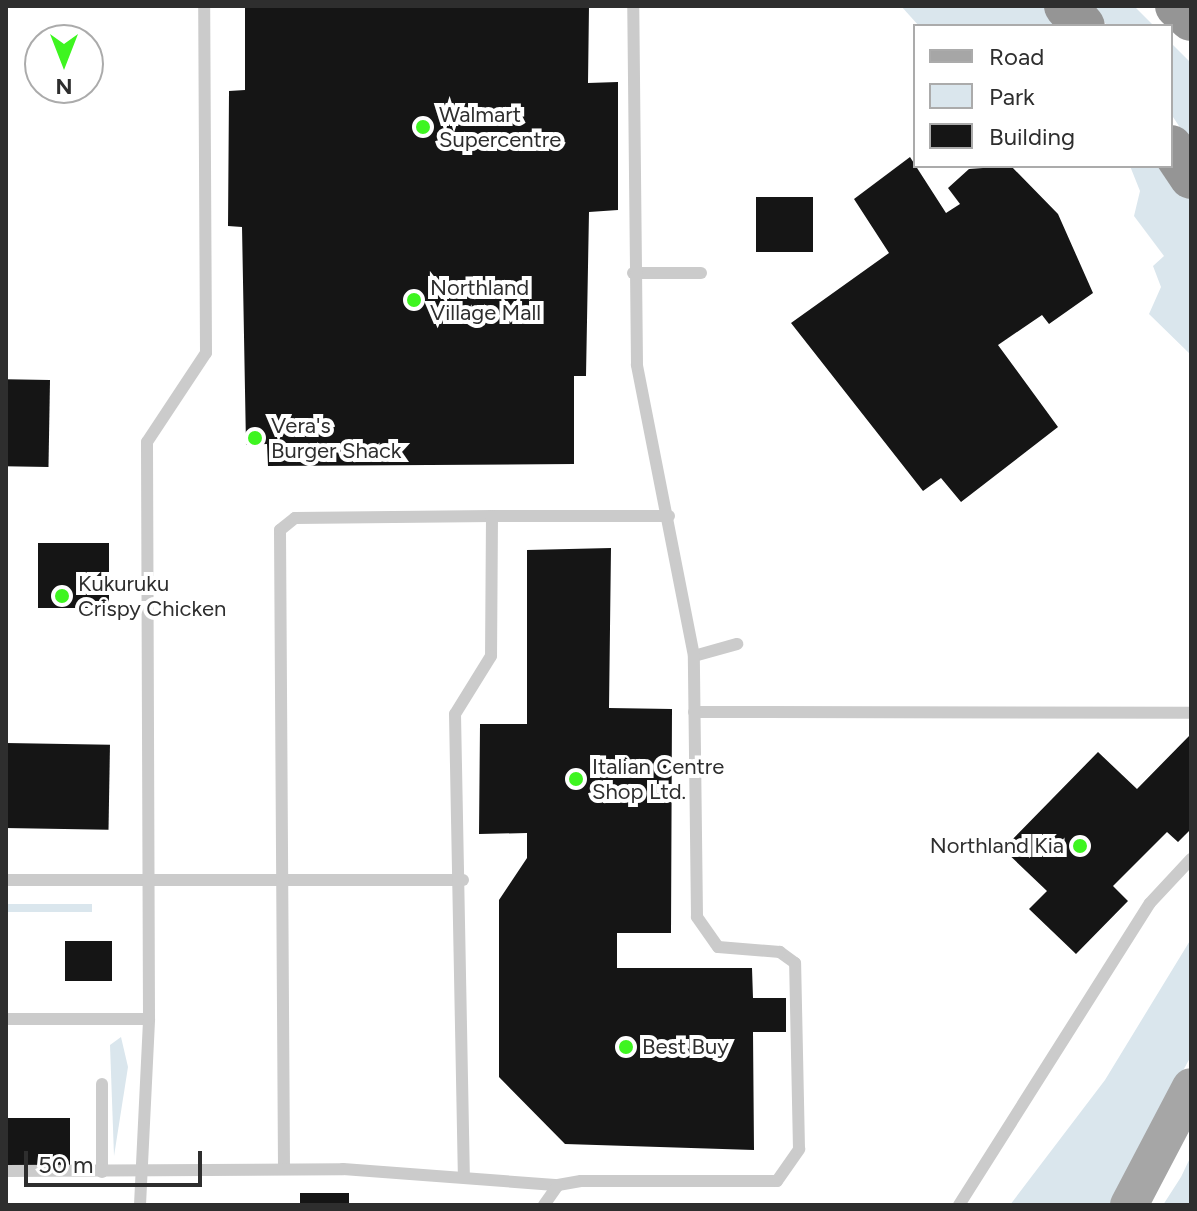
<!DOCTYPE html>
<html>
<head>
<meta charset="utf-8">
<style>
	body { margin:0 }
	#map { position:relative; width:1197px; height:1211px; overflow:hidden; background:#fff; font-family:Figtree,sans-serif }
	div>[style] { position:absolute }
	.green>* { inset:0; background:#dae6ed; transform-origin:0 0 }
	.building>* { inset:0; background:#151515; transform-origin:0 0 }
	.lane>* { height:12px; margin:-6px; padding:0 6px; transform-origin:6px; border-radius:6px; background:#cbcbcb }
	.primary>* { height:38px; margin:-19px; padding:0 19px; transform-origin:19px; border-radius:19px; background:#a6a6a6 }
	.highway>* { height:44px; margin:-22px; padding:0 22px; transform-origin:22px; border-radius:22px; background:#959595 }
	.dots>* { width:22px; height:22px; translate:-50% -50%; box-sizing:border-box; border:4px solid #fff; border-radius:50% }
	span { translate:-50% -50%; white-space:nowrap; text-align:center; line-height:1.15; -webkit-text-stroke:8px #fff; paint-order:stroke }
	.poi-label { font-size:22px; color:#2e2e2e }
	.left { translate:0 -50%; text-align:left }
	.right { translate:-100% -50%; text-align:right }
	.frame { position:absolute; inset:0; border:8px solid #2e2e2e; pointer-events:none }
	.legend { position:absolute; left:913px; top:24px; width:260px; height:144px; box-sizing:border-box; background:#fff; border:2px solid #ababab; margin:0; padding:10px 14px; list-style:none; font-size:24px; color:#2e2e2e }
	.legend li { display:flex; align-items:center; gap:16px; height:40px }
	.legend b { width:40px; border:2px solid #ababab }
	.north { position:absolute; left:24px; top:24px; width:80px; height:80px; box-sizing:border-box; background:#fff; border:2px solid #ababab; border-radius:50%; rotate:180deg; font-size:22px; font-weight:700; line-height:32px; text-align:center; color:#2e2e2e }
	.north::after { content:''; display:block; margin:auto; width:28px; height:36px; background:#3ef520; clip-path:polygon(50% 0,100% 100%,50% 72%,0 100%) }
	.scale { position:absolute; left:24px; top:1151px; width:178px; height:36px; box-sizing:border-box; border:4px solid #2e2e2e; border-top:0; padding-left:10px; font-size:24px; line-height:28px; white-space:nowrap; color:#2e2e2e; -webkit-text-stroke:6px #fff; paint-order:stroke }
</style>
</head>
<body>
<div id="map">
	<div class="green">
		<i style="clip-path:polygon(901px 6px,1045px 6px,1063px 26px,919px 26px)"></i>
		<i style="clip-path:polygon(1088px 6px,1134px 6px,1154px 26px,1108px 26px)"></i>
		<i style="clip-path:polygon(1171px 43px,1191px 63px,1191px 144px,1171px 114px)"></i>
		<i style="clip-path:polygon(1130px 166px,1169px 166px,1191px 197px,1191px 355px,1149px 314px,1161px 287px,1153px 266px,1164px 256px,1134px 216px,1140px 191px)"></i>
		<i style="left:6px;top:904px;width:86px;height:8px"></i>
		<i style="clip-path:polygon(1191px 939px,1191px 1056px,1110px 1205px,1010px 1205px,1105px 1080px)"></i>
		<i style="clip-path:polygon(121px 1037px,128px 1067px,114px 1156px,110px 1045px)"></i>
		<i style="clip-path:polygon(1191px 1156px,1191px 1205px,1163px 1205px,1181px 1177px)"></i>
	</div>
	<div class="building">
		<i style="clip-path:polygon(245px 6px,589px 6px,588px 83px,618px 82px,618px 210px,589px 212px,586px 376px,574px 376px,574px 464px,268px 466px,267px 444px,246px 445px,242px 227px,228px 226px,229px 91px,245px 90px)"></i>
		<i style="clip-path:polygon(910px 157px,946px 213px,960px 204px,948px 188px,969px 169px,1011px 166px,1058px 214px,1093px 293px,1049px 324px,1042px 315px,998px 345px,1058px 427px,961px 502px,941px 478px,923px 491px,791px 323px,889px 253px,854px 199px)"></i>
		<i style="left:813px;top:197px;width:55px;height:57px;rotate:90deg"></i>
		<i style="left:50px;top:380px;width:87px;height:44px;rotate:91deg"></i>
		<i style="left:109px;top:543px;width:65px;height:71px;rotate:90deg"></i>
		<i style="clip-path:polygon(611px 548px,609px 708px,672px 709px,671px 933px,617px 933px,617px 968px,752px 968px,753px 998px,786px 998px,786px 1032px,753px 1032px,754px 1150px,565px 1144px,499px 1077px,499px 900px,527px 858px,527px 833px,479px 834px,480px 724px,527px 724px,527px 550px)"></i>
		<i style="clip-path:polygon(1191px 734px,1191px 829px,1178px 842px,1167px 832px,1113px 886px,1128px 901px,1076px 954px,1029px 909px,1047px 891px,1003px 849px,1098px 752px,1137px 789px)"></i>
		<i style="left:6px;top:743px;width:104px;height:85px;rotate:1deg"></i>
		<i style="left:65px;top:941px;width:47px;height:40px"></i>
		<i style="left:6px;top:1118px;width:64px;height:49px"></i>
		<i style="left:300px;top:1193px;width:49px;height:12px"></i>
	</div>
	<div class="lane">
		<i style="left:633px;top:273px;width:68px"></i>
		<i style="left:492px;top:516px;width:177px"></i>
		<i style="left:694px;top:656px;width:45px;rotate:-15.6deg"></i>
		<i style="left:694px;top:712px;width:497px;rotate:0.1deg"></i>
		<i style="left:6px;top:880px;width:457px"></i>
		<i style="left:6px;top:1019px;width:143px"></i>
		<i style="left:102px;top:1084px;width:88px;rotate:90deg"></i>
		<i style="left:284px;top:1168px;width:638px;rotate:-90.36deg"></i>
		<i style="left:280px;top:530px;width:19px;rotate:-39deg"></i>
		<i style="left:295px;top:518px;width:197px;rotate:-0.6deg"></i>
		<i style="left:492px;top:516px;width:140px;rotate:90.4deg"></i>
		<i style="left:491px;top:656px;width:68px;rotate:121.8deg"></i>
		<i style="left:455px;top:714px;width:460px;rotate:88.9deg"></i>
		<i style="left:6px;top:1171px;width:337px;rotate:-0.3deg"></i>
		<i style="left:343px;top:1169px;width:216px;rotate:4.3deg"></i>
		<i style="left:140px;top:1205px;width:186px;rotate:-87.2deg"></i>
		<i style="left:149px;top:1019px;width:577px;rotate:-90.2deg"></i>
		<i style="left:147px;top:442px;width:107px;rotate:-56.5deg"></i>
		<i style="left:206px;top:353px;width:347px;rotate:-90.3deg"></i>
		<i style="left:544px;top:1205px;width:24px;rotate:-55deg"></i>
		<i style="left:558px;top:1185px;width:23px;rotate:-10deg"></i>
		<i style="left:581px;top:1181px;width:196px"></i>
		<i style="left:777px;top:1181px;width:39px;rotate:-55deg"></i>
		<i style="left:799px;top:1149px;width:186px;rotate:-91.2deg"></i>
		<i style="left:795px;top:963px;width:19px;rotate:-144deg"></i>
		<i style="left:780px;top:952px;width:62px;rotate:-175.4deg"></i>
		<i style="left:718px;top:947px;width:37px;rotate:-125deg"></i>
		<i style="left:697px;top:917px;width:261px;rotate:-90.7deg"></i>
		<i style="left:694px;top:656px;width:297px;rotate:-101.1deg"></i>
		<i style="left:637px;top:365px;width:359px;rotate:-90.6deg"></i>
		<i style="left:959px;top:1205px;width:357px;rotate:-57.7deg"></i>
		<i style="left:1150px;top:903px;width:60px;rotate:-47deg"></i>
	</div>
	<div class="primary">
		<i style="left:1129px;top:1205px;width:133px;rotate:-62.3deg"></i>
	</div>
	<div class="highway">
		<i style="left:1066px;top:6px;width:26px;rotate:50deg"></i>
		<i style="left:1177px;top:6px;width:19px;rotate:43deg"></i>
		<i style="left:1171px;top:147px;width:36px;rotate:56deg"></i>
	</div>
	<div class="dots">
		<i style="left:423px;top:127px;background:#3ef520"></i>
		<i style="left:414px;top:300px;background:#3ef520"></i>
		<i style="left:255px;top:438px;background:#3ef520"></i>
		<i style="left:62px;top:596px;background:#3ef520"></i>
		<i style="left:576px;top:779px;background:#3ef520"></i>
		<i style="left:1080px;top:846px;background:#3ef520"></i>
		<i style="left:626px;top:1047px;background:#3ef520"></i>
	</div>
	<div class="poi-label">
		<span class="left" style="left:439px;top:127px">Walmart<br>Supercentre</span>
		<span class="left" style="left:430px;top:300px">Northland<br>Village Mall</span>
		<span class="left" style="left:271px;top:438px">Vera's<br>Burger Shack</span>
		<span class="left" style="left:78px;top:596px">Kukuruku<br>Crispy Chicken</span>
		<span class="left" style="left:592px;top:779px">Italian Centre<br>Shop Ltd.</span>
		<span class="right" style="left:1064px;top:846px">Northland Kia</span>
		<span class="left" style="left:642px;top:1047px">Best Buy</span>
	</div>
	<div class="frame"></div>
	<ul class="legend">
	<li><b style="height:10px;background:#a6a6a6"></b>Road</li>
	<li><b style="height:22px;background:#dae6ed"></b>Park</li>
	<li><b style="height:22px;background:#151515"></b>Building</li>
	</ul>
	<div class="north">N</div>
	<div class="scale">50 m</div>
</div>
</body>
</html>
